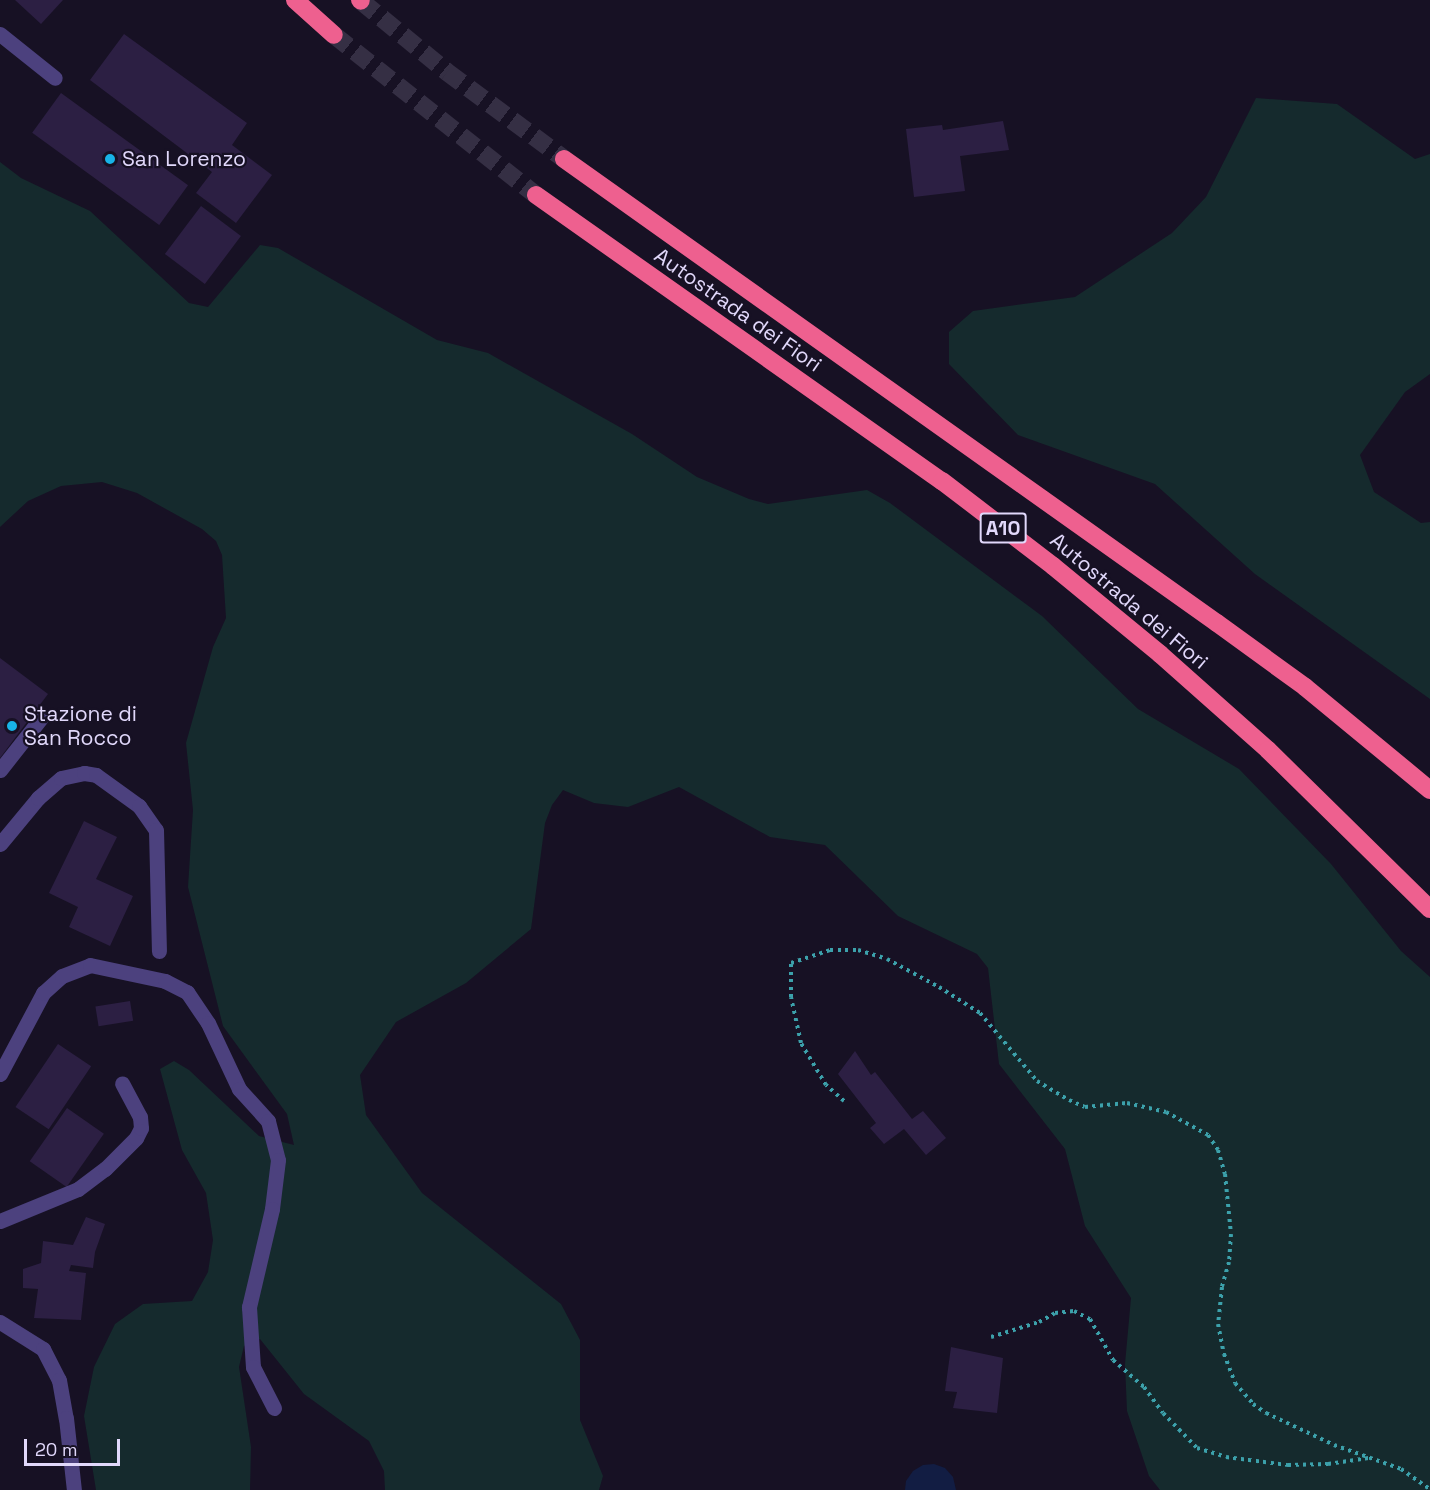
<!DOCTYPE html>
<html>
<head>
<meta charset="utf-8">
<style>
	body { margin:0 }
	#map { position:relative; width:1430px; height:1490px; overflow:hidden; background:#171124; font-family:"Space Grotesk",sans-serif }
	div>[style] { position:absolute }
	.green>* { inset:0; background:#152a2d }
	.water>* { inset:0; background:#121d43 }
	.building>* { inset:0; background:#2c1f43; transform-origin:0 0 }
	.highway-tunnel>* { height:18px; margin-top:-9px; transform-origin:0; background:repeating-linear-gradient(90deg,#352f44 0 18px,transparent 0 27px) }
	.path>* { height:4px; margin-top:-2px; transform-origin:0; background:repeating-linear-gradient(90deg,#3ca1ab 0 3px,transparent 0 7.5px) }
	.minor>* { height:15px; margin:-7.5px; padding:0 7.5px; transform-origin:7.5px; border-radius:7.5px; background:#4c417e }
	.highway>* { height:18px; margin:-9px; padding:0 9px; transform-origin:9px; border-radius:9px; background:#ee608f }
	.dots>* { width:16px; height:16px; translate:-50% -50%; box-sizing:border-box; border:3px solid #171124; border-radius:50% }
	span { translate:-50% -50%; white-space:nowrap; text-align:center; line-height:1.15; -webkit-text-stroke:4.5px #171124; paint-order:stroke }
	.shield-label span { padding:2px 4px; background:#171124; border:2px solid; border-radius:4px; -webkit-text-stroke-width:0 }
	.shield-label { font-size:20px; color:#e1d8fb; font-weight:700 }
	.poi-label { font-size:21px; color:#e1d8fb }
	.left { translate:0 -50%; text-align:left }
	.street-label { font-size:21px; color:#e1d8fb }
	.scale { position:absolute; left:24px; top:1439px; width:96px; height:27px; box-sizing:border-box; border:3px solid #e1d8fb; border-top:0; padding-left:8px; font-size:18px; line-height:21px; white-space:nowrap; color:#e1d8fb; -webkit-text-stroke:4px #171124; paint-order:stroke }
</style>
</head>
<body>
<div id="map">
	<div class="green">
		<i style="clip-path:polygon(1256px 98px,1337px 104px,1415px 159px,1430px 154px,1430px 374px,1405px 392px,1360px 455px,1374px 492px,1421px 523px,1430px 522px,1430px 699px,1255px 574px,1155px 484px,1018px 435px,949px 364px,949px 332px,973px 311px,1075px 297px,1172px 233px,1206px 197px)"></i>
		<i style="clip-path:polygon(0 162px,21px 178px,90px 211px,189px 303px,208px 307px,260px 245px,278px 248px,437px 340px,488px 353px,632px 434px,697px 477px,749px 499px,768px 504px,867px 490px,890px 503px,1042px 616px,1138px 709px,1239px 769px,1331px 864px,1401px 951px,1430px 977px,1430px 1490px,1160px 1490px,1149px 1476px,1127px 1411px,1125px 1364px,1131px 1298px,1085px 1226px,1065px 1149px,999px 1064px,988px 968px,977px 954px,898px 916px,825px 845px,770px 837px,679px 787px,628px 807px,594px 803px,563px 790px,552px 805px,545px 823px,531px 929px,466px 983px,396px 1022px,360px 1075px,366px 1115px,422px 1193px,561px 1304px,580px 1340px,580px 1420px,603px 1476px,599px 1490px,385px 1490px,384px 1471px,369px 1441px,304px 1394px,260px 1339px,244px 1346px,239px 1367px,251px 1447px,250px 1490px,96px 1490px,84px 1416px,94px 1367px,115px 1324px,143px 1304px,192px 1301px,208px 1272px,213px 1240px,206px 1193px,182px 1150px,160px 1069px,174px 1061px,189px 1070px,259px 1136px,294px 1145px,287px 1114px,223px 1026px,188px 887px,193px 810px,186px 743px,213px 647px,226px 618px,222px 555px,216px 541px,202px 529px,137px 493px,102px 482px,61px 486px,28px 501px,0 527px)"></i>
	</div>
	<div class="water">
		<i style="clip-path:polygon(934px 1464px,945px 1468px,953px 1477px,956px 1490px,905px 1490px,906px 1481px,913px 1471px,923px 1465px)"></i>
	</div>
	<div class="building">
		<i style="clip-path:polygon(15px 0,63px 0,41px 24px)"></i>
		<i style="clip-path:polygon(124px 34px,247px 123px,232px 145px,272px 175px,236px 223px,196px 193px,212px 172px,90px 80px)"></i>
		<i style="left:61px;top:93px;width:157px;height:49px;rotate:36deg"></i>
		<i style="clip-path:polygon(1003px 121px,1009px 150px,960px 156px,965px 191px,914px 197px,906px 129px,942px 125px,943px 130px)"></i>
		<i style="left:201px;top:206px;width:50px;height:60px;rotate:37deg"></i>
		<i style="clip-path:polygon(0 658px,48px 694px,0 758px)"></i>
		<i style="clip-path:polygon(84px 821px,117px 837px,96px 879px,133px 896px,110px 946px,69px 927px,78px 907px,49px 893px)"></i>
		<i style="left:130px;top:1001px;width:20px;height:35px;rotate:81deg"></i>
		<i style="left:58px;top:1044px;width:40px;height:76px;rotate:34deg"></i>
		<i style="clip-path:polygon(855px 1051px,871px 1075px,875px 1072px,912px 1119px,923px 1111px,946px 1138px,926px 1155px,904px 1129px,884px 1144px,870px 1128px,876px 1123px,838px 1074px)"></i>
		<i style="left:67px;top:1108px;width:45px;height:65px;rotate:35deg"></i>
		<i style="clip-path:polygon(86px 1217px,105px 1224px,95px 1252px,93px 1268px,71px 1265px,69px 1271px,86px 1273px,81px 1320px,34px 1318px,38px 1289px,23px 1288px,23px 1269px,41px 1263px,43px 1241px,73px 1245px)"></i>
		<i style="clip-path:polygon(951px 1347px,1003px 1358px,997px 1413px,953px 1408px,957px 1392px,945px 1391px)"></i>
	</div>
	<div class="highway-tunnel">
		<i style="left:361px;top:1px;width:112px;rotate:39.5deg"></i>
		<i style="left:447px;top:72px;width:146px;rotate:36.6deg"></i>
		<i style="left:334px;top:35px;width:258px;rotate:38.4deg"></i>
	</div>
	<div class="path">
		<i style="left:844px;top:1101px;width:24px;rotate:-138deg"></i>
		<i style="left:826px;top:1085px;width:49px;rotate:-120.8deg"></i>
		<i style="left:801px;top:1043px;width:47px;rotate:-102.3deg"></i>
		<i style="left:791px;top:997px;width:34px;rotate:-90deg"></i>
		<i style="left:791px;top:963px;width:41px;rotate:-18.4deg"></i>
		<i style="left:830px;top:950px;width:28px"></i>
		<i style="left:858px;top:950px;width:30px;rotate:17deg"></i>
		<i style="left:887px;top:959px;width:59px;rotate:28.3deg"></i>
		<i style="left:939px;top:987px;width:49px;rotate:32.4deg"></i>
		<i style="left:980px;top:1013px;width:89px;rotate:50deg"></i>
		<i style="left:1037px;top:1081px;width:37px;rotate:31deg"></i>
		<i style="left:1069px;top:1100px;width:17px;rotate:24deg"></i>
		<i style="left:1085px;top:1107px;width:42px;rotate:-5.4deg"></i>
		<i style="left:1127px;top:1103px;width:40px;rotate:13deg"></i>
		<i style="left:1166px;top:1112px;width:48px;rotate:28.7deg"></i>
		<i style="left:1208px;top:1135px;width:18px;rotate:56deg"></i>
		<i style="left:1218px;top:1150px;width:25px;rotate:74deg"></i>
		<i style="left:1225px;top:1174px;width:60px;rotate:84.3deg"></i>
		<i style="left:1231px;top:1234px;width:28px;rotate:94deg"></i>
		<i style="left:1229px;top:1262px;width:26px;rotate:106deg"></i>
		<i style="left:1222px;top:1287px;width:37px;rotate:96deg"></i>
		<i style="left:1218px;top:1324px;width:31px;rotate:79deg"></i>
		<i style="left:1224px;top:1354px;width:31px;rotate:69deg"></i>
		<i style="left:1235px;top:1383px;width:28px;rotate:49deg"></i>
		<i style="left:1253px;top:1404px;width:16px;rotate:35deg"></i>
		<i style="left:1266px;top:1413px;width:75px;rotate:25.2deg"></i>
		<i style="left:1334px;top:1445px;width:71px;rotate:19.7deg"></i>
		<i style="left:1401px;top:1469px;width:35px;rotate:35deg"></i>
		<i style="left:991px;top:1337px;width:50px;rotate:-17.4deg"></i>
		<i style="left:1039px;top:1322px;width:18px;rotate:-29deg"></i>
		<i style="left:1055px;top:1313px;width:19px;rotate:-6deg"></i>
		<i style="left:1074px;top:1311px;width:18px;rotate:27deg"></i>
		<i style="left:1090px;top:1319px;width:47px;rotate:60.7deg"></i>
		<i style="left:1113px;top:1360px;width:41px;rotate:41.1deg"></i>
		<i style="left:1144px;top:1387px;width:32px;rotate:54deg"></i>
		<i style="left:1163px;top:1413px;width:49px;rotate:45.8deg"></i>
		<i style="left:1197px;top:1448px;width:30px;rotate:17deg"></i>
		<i style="left:1226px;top:1457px;width:63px;rotate:7.4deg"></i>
		<i style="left:1288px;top:1465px;width:40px;rotate:-1.4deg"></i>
		<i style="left:1328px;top:1464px;width:41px;rotate:-8.3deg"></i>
	</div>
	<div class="minor">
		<i style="left:0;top:34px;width:70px;rotate:38.7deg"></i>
		<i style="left:0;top:770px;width:66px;rotate:-51.7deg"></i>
		<i style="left:0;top:844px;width:60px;rotate:-50.4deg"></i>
		<i style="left:38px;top:798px;width:30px;rotate:-41deg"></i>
		<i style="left:61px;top:778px;width:24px;rotate:-12deg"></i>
		<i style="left:84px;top:773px;width:12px;rotate:9deg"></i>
		<i style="left:96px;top:775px;width:53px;rotate:35.8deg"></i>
		<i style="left:139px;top:806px;width:29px;rotate:55deg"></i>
		<i style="left:156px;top:830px;width:121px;rotate:88.6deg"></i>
		<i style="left:0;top:1074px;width:92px;rotate:-62deg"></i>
		<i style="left:43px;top:993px;width:25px;rotate:-42deg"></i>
		<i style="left:62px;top:976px;width:30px;rotate:-21deg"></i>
		<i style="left:90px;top:965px;width:77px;rotate:12deg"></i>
		<i style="left:165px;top:981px;width:25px;rotate:27deg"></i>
		<i style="left:187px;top:992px;width:37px;rotate:56deg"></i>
		<i style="left:208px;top:1023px;width:73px;rotate:64.8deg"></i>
		<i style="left:239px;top:1089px;width:43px;rotate:47.8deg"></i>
		<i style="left:268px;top:1121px;width:40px;rotate:75.6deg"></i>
		<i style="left:278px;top:1160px;width:49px;rotate:97deg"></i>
		<i style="left:272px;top:1209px;width:101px;rotate:103.2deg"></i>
		<i style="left:249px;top:1307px;width:60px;rotate:86.2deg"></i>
		<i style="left:253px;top:1367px;width:46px;rotate:62.9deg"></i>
		<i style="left:0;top:1221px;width:84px;rotate:-22.3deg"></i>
		<i style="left:78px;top:1189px;width:34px;rotate:-37deg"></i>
		<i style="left:105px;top:1169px;width:44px;rotate:-45deg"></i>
		<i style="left:136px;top:1138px;width:11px;rotate:-63deg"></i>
		<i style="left:141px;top:1128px;width:11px;rotate:-95deg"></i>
		<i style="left:140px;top:1117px;width:38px;rotate:-118deg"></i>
		<i style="left:0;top:1322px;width:51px;rotate:32.1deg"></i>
		<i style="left:43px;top:1349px;width:35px;rotate:63deg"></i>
		<i style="left:59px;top:1380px;width:39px;rotate:80deg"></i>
		<i style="left:66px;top:1418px;width:72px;rotate:83.7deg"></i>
	</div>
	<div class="highway">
		<i style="left:295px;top:0;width:52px;rotate:41.9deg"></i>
		<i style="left:360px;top:0;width:1px;rotate:45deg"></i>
		<i style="left:564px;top:159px;width:801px;rotate:35.4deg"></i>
		<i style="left:1217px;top:623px;width:109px;rotate:36deg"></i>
		<i style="left:1305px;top:687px;width:162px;rotate:39.5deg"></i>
		<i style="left:536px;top:195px;width:497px;rotate:35.2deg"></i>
		<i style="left:942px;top:481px;width:140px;rotate:37.4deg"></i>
		<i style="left:1053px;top:566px;width:139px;rotate:39.4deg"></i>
		<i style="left:1160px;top:654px;width:144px;rotate:41.6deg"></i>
		<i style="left:1268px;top:750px;width:227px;rotate:44.5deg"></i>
	</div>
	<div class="dots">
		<i style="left:110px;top:159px;background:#18b3e7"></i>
		<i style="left:12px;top:726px;background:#18b3e7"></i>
	</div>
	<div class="shield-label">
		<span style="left:1003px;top:528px">A10</span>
	</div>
	<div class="poi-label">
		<span class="left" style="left:122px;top:159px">San Lorenzo</span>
		<span class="left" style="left:24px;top:726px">Stazione di<br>San Rocco</span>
	</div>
	<div class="street-label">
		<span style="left:738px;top:310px;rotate:35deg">Autostrada dei Fiori</span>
		<span style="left:1129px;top:601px;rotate:40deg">Autostrada dei Fiori</span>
	</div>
	<div class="scale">20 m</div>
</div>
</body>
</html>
